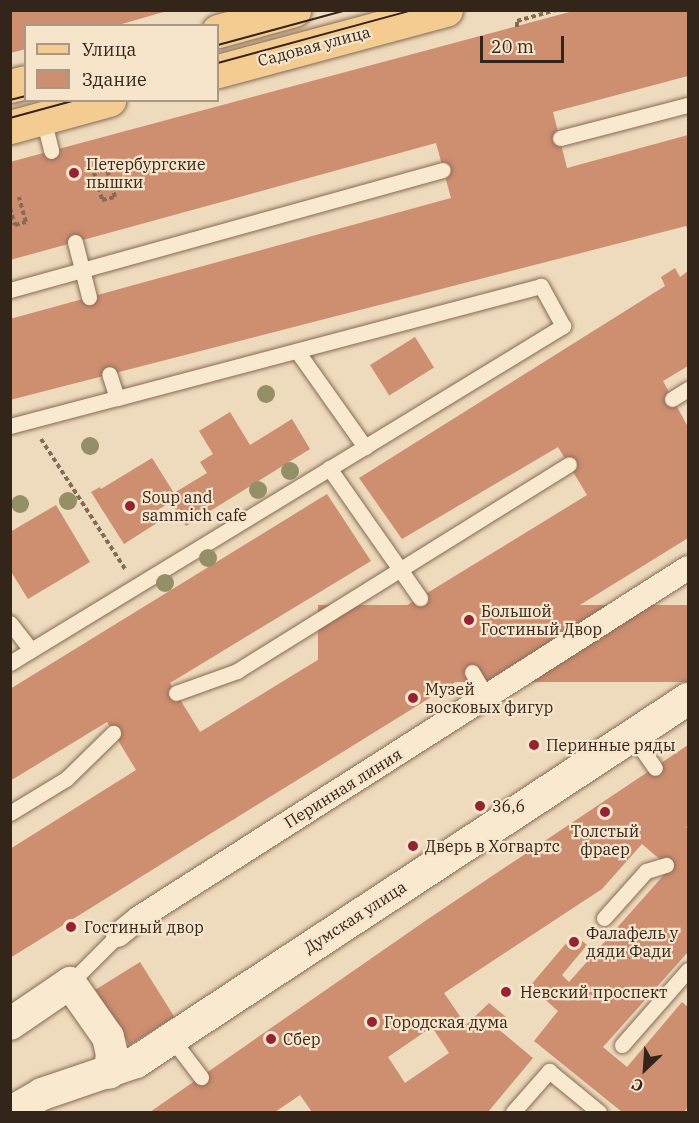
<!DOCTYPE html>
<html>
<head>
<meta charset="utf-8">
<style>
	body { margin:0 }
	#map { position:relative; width:699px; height:1123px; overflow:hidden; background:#eedabc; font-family:"IBM Plex Serif",serif }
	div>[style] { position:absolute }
	.building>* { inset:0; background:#ce8e70; transform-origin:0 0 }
	.path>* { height:4px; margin-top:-2px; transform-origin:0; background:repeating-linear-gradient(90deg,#866a55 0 4.5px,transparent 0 7.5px) }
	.roads { filter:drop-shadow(0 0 2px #866a55) drop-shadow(0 0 2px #866a55) }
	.service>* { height:15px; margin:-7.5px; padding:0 7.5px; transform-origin:7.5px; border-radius:7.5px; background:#f9e9cf }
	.pedestrian>* { height:24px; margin:-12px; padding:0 12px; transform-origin:12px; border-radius:12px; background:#f9e9cf }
	.minor>* { height:32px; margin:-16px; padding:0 16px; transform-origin:16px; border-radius:16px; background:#f9e9cf }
	.primary>* { height:33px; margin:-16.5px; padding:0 16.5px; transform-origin:16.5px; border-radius:16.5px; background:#f4cc91 }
	.tram>* { height:1.5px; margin:-0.75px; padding:0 0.75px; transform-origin:0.75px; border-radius:0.75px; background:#34251b }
	.trees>* { width:18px; height:18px; margin:-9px; border-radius:50%; background:#948f67 }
	.dots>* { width:16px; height:16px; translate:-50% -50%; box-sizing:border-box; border:3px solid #f6e5cb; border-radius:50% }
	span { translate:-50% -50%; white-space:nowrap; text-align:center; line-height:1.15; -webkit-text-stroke:4.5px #f6e5cb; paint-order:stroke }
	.street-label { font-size:16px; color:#34251b }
	.poi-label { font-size:16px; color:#34251b }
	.left { translate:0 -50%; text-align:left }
	.frame { position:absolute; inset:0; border:12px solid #34251b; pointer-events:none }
	.legend { position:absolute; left:24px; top:24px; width:195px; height:78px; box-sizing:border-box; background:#f6e5cb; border:2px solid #a89885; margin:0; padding:8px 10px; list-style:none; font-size:18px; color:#34251b }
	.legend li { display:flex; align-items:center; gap:12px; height:30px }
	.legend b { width:30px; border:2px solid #a89885 }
	.north { position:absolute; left:615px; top:1039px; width:60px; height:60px; -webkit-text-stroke:4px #f6e5cb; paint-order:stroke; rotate:205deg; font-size:16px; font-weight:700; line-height:24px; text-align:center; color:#34251b }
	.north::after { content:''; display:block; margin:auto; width:21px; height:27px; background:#34251b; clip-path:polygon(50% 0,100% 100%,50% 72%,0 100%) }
	.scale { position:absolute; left:480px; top:36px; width:84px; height:27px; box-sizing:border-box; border:3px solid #34251b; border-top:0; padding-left:8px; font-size:18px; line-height:21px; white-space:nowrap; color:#34251b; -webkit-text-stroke:4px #f6e5cb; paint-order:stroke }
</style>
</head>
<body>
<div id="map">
	<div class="building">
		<i style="clip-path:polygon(10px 10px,167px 10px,167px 11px,115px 26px,26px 26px,26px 49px,10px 53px)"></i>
		<i style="clip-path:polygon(577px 10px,688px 10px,688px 76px,553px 112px,567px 168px,688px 135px,688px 230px,686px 226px,10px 400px,10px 319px,451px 198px,436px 143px,10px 260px,10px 162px)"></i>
		<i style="clip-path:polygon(675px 268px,680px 277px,688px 271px,688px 366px,663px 381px,688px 427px,688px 538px,10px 958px,10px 849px,136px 770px,107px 722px,10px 781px,10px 689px,327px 494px,371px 561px,170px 683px,200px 732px,587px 495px,558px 447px,402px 539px,359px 478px,665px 286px,661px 277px)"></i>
		<i style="left:415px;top:337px;width:36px;height:53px;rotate:58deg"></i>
		<i style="clip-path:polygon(230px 412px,250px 445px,292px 419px,310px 449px,186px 526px,171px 502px,151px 514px,157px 523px,124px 544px,91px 492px,100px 487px,101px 489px,152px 458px,174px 493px,207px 473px,200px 462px,213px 454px,199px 431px)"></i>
		<i style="clip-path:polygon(56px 505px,90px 562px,28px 599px,10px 570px,10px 532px)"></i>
		<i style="left:688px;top:605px;width:77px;height:370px;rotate:90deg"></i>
		<i style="clip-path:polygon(evenodd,688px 745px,688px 826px,686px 827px,688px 829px,688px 952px,603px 1047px,627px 1067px,682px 1002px,688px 1007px,688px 1107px,684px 1112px,622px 1112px,534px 1041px,558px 1011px,530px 986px,574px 934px,587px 945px,562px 975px,569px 982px,670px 868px,642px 844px,602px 889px,444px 993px,466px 1025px,489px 1003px,506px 1017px,497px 1028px,533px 1058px,488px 1112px,312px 1112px,300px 1095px,275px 1112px,150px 1112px,428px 919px,688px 745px,432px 1027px,449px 1053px,405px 1083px,388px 1057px,432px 1027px)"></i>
		<i style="left:140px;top:962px;width:65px;height:53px;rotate:58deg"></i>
	</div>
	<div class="path">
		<i style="left:517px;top:27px;width:6px;rotate:-90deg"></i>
		<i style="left:517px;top:21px;width:41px;rotate:-15.8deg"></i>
		<i style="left:94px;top:173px;width:28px;rotate:73deg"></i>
		<i style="left:102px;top:200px;width:13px;rotate:-13deg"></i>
		<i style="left:115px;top:197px;width:29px;rotate:-106deg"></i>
		<i style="left:10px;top:208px;width:18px;rotate:74deg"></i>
		<i style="left:15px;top:225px;width:11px;rotate:-15deg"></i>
		<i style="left:26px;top:222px;width:26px;rotate:-106deg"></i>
		<i style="left:41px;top:439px;width:155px;rotate:57.1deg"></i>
	</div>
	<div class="roads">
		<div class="service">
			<i style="left:43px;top:118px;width:34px;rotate:76deg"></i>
			<i style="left:560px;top:138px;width:132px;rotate:-14.5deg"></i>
			<i style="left:75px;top:242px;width:57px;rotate:75.7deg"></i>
			<i style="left:10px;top:290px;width:449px;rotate:-15.5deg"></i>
			<i style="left:297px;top:351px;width:118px;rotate:54.7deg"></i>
			<i style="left:672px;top:399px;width:19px;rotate:-32deg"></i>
			<i style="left:10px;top:426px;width:111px;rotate:-14.7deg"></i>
			<i style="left:117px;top:398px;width:25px;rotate:-108deg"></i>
			<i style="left:329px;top:468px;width:159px;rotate:55deg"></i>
			<i style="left:10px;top:623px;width:34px;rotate:52deg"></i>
			<i style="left:10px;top:663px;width:648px;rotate:-31.36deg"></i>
			<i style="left:563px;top:326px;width:46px;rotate:-118.8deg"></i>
			<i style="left:541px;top:286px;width:439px;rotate:165.2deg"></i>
			<i style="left:472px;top:672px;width:29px;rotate:59deg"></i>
			<i style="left:176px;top:693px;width:65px;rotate:-19.8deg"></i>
			<i style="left:237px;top:671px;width:391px;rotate:-31.9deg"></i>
			<i style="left:632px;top:735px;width:40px;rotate:55.1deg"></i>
			<i style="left:10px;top:813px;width:66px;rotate:-31.3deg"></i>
			<i style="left:66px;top:779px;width:66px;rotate:-44.4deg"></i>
			<i style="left:604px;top:918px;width:63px;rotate:-48.2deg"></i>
			<i style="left:646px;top:871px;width:21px;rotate:-17deg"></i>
			<i style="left:70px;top:983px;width:68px;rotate:-45deg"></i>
			<i style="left:172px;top:1039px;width:48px;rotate:52.7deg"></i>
			<i style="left:622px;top:1045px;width:100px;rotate:-48.7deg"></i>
			<i style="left:513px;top:1112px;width:55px;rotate:-48.7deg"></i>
			<i style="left:549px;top:1071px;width:65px;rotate:39.4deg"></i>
		</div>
		<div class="pedestrian">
			<i style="left:118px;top:935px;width:27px;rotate:-39deg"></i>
			<i style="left:139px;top:918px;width:651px;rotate:-32.52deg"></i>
		</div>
		<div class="minor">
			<i style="left:10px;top:1024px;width:73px;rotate:-34.3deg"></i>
			<i style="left:70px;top:983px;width:66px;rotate:54.9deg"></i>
			<i style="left:108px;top:1037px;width:18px;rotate:77deg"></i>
			<i style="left:112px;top:1055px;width:18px;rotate:99deg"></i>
			<i style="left:11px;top:1112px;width:36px;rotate:-30deg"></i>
			<i style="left:42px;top:1094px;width:99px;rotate:-18.8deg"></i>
			<i style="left:136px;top:1062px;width:661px;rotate:-33.33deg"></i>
		</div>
		<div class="primary">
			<i style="left:218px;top:31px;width:79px;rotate:-15.4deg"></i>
			<i style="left:218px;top:71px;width:236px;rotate:-15deg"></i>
			<i style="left:10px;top:86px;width:16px;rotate:-14deg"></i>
			<i style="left:10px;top:127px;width:103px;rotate:-15.3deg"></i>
		</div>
	</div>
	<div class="tram">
		<i style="left:218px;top:45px;width:134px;rotate:-15.2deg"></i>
		<i style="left:218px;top:63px;width:202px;rotate:-15.2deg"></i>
		<i style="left:10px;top:100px;width:16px;rotate:-14deg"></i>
		<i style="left:10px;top:118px;width:68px;rotate:-15.3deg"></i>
	</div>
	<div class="trees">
		<i style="left:266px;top:394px"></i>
		<i style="left:90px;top:446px"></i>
		<i style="left:290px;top:471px"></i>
		<i style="left:258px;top:490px"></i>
		<i style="left:68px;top:501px"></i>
		<i style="left:20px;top:504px"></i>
		<i style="left:208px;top:558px"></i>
		<i style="left:165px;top:583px"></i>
	</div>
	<div class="dots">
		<i style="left:74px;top:173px;background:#962430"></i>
		<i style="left:130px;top:506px;background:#962430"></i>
		<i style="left:469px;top:620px;background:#962430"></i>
		<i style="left:413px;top:698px;background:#962430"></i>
		<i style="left:534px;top:745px;background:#962430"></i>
		<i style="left:480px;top:806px;background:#962430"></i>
		<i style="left:605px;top:812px;background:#962430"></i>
		<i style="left:413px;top:846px;background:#962430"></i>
		<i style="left:71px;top:927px;background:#962430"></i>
		<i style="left:574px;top:942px;background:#962430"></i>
		<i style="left:506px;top:992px;background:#962430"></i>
		<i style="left:372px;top:1022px;background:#962430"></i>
		<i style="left:271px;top:1039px;background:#962430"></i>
	</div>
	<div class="street-label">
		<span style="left:314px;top:46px;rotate:-15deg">Садовая улица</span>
		<span style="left:343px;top:788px;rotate:-32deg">Перинная линия</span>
		<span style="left:355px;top:917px;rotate:-33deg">Думская улица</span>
	</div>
	<div class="poi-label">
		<span class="left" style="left:86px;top:173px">Петербургские<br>пышки</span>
		<span class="left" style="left:142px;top:506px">Soup and<br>sammich cafe</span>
		<span class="left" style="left:481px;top:620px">Большой<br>Гостиный Двор</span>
		<span class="left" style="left:425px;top:698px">Музей<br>восковых фигур</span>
		<span class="left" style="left:546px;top:745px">Перинные ряды</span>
		<span class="left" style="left:492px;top:806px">36,6</span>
		<span style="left:605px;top:840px">Толстый<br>фраер</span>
		<span class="left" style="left:425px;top:846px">Дверь в Хогвартс</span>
		<span class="left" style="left:84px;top:927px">Гостиный двор</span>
		<span class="left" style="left:586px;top:942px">Фалафель у<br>дяди Фади</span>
		<span class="left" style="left:520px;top:992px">Невский проспект</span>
		<span class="left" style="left:384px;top:1022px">Городская дума</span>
		<span class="left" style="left:283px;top:1039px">Сбер</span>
	</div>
	<div class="frame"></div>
	<ul class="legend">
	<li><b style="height:8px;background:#f4cc91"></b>Улица</li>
	<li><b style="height:16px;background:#ce8e70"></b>Здание</li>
	</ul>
	<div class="north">С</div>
	<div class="scale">20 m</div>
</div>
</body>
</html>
